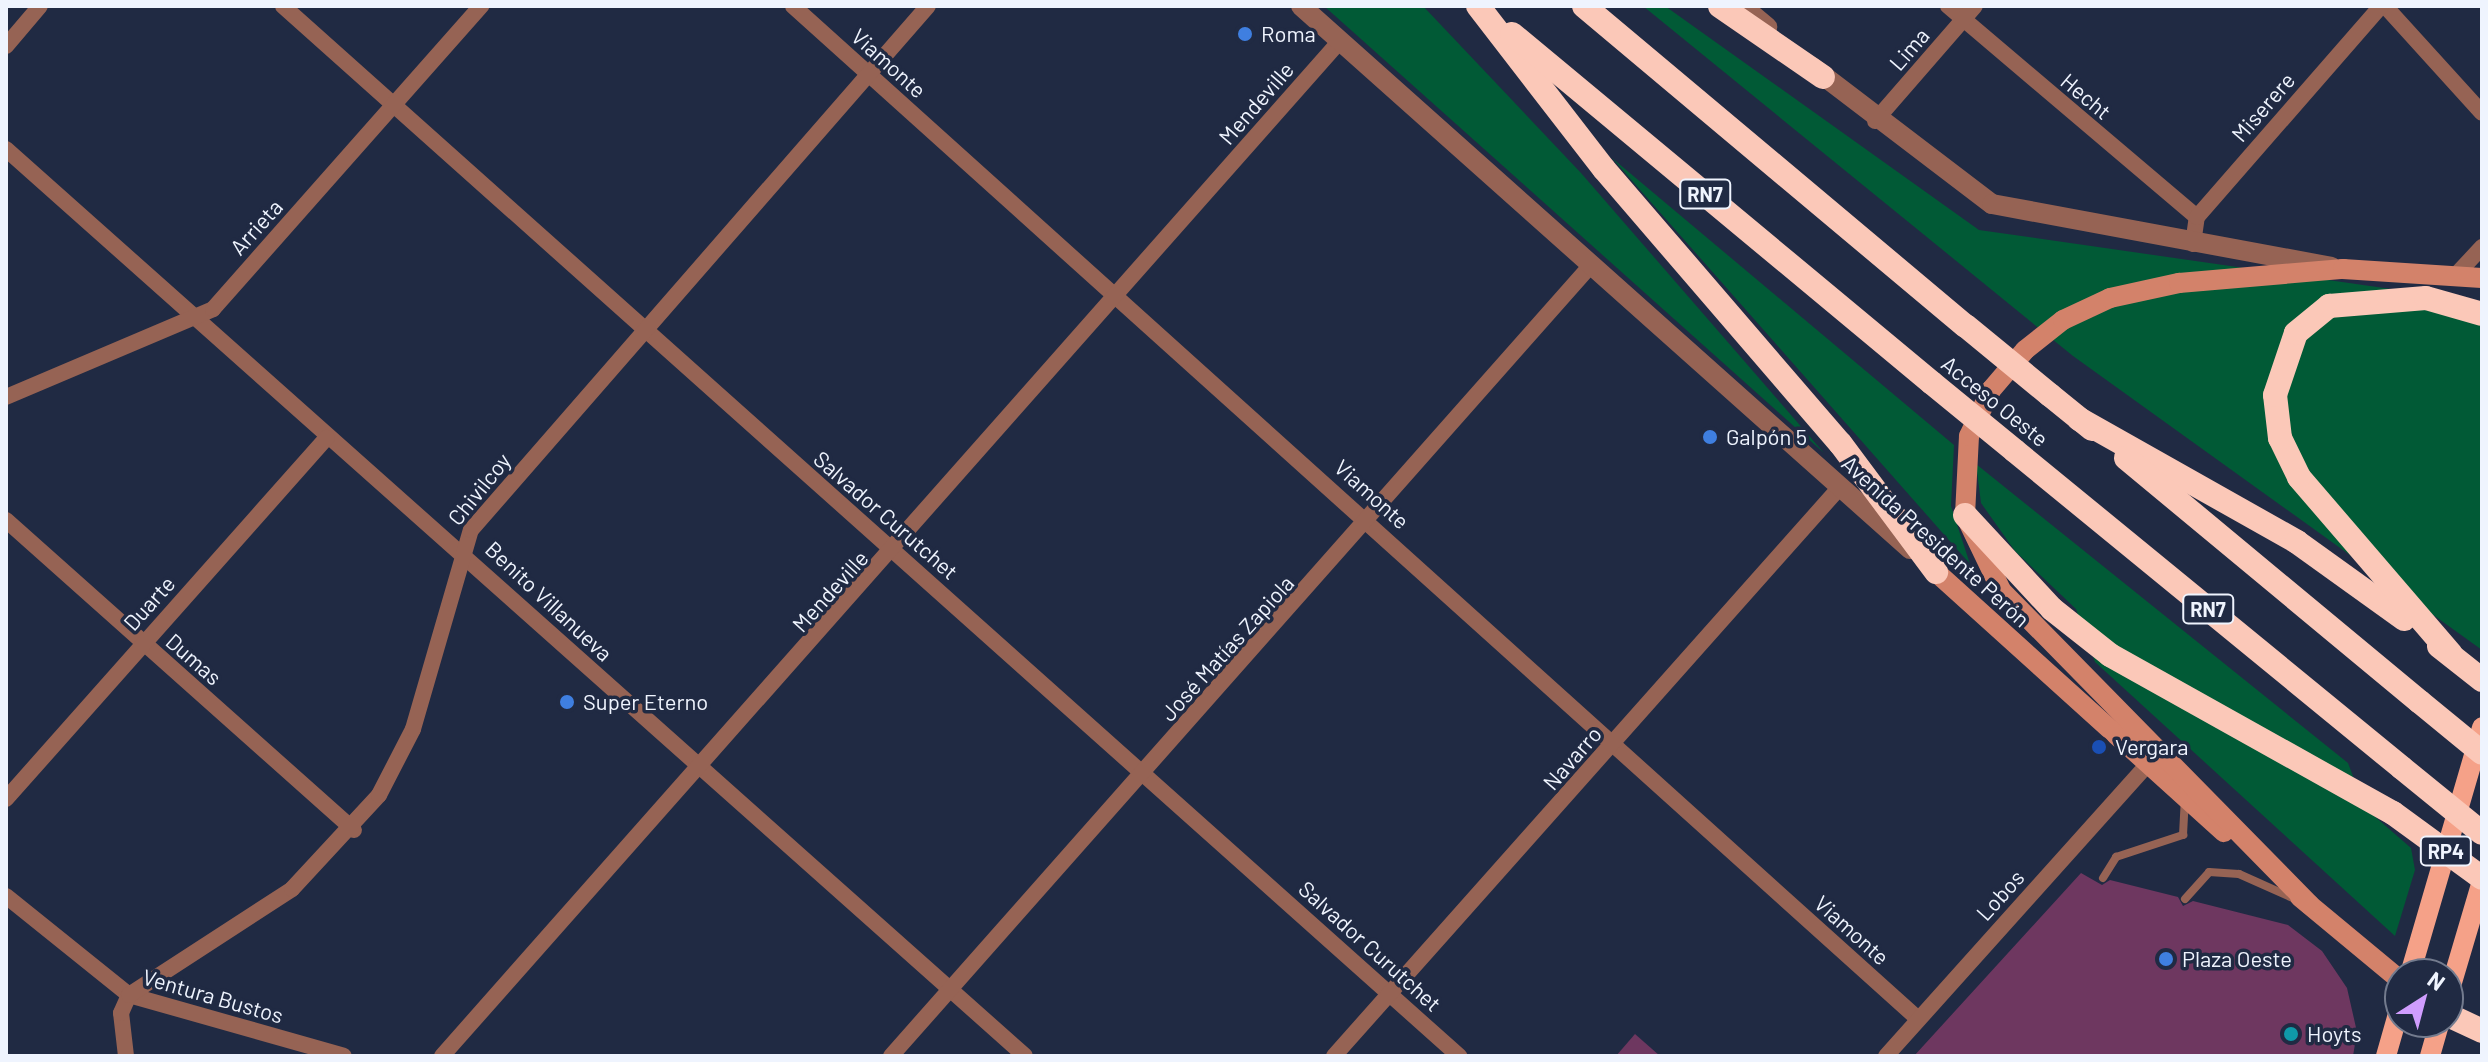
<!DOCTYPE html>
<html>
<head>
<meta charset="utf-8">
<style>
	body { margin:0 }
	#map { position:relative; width:2488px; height:1062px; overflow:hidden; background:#202a43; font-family:Barlow,sans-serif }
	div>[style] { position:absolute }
	.green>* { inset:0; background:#015a36 }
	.building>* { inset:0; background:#6e3760 }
	.service>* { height:8px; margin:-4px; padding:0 4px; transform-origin:4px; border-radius:4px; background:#966354 }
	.minor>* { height:16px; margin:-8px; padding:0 8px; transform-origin:8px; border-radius:8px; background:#966354 }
	.tertiary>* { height:20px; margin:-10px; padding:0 10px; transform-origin:10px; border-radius:10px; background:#966354 }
	.secondary>* { height:20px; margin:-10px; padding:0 10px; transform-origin:10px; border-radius:10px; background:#d3826a }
	.primary>* { height:20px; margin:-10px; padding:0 10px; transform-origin:10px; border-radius:10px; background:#f5a188 }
	.motorway>* { height:24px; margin:-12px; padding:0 12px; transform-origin:12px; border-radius:12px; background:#fbc8b8 }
	.motorway-bridge>* { height:24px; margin:-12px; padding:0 12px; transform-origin:12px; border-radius:12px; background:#fbc8b8 }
	.dots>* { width:22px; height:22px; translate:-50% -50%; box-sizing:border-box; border:4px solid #202a43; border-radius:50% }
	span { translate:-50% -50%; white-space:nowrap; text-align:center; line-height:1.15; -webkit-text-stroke:7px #202a43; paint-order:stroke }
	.shield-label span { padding:2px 6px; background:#202a43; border:2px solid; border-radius:6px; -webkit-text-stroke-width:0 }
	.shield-label { font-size:20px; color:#eff4fe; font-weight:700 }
	.poi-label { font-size:22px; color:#eff4fe }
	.left { translate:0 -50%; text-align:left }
	.street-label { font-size:22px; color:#eff4fe }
	.frame { position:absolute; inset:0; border:8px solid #eff4fe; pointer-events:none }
	.north { position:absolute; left:2384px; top:958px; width:80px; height:80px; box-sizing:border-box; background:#202a43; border:2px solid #737b8e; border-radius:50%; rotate:36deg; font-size:22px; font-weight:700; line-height:32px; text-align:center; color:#eff4fe }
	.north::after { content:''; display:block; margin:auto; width:28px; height:36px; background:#d09dfe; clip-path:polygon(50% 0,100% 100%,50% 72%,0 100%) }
</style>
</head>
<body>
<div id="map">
	<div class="green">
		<i style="clip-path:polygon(1324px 6px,1423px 6px,1581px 173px,1824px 453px)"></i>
		<i style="clip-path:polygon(1643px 6px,1665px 6px,1979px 230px,2482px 302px,2482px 650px,2073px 356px)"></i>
		<i style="clip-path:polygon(1612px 158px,1954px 445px,1951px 506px,1970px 564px)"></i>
		<i style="clip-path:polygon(1976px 464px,2348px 763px,2365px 808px,2411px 848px,2415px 870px,2395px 936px,2095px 662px,2076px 609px,2015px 551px,1981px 503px)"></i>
	</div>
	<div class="building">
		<i style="clip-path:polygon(2081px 873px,2102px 885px,2110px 880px,2178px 897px,2183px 906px,2193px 901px,2288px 925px,2322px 951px,2347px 988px,2357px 1032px,2353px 1056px,1914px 1056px)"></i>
		<i style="clip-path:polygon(1635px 1034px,1660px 1056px,1616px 1056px)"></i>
	</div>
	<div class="service">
		<i style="left:2103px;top:878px;width:25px;rotate:-58deg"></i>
		<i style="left:2116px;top:857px;width:71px;rotate:-18.2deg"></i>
		<i style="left:2183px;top:835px;width:33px;rotate:-87deg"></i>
		<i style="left:2185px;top:899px;width:36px;rotate:-48deg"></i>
		<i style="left:2209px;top:872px;width:30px;rotate:4deg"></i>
		<i style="left:2239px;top:874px;width:64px;rotate:24.1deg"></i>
	</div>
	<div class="minor">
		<i style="left:283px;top:6px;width:1577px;rotate:41.76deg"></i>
		<i style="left:793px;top:6px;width:1514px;rotate:42deg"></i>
		<i style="left:1948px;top:6px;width:326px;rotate:40.3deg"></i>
		<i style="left:2385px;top:6px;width:144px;rotate:47.8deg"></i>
		<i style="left:6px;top:46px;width:52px;rotate:-49.6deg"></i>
		<i style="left:1875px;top:121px;width:152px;rotate:-49deg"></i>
		<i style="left:6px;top:149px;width:1364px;rotate:41.67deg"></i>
		<i style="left:2193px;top:244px;width:27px;rotate:-82deg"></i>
		<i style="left:2197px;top:217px;width:280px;rotate:-48.9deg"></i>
		<i style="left:2455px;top:276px;width:40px;rotate:-47deg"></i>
		<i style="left:6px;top:397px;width:225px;rotate:-23deg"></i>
		<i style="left:213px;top:309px;width:405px;rotate:-48.5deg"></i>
		<i style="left:6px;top:520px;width:466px;rotate:41.7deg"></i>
		<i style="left:6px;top:799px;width:483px;rotate:-48.4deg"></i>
		<i style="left:6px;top:896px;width:158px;rotate:38.8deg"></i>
		<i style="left:129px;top:995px;width:223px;rotate:15.8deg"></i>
		<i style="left:126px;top:1056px;width:43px;rotate:-96.6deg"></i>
		<i style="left:121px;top:1013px;width:20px;rotate:-66deg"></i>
		<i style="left:129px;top:995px;width:194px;rotate:-33deg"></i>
		<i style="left:292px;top:889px;width:128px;rotate:-47.2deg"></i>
		<i style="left:379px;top:795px;width:74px;rotate:-62.7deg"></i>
		<i style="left:413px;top:729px;width:207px;rotate:-73.8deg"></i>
		<i style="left:471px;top:530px;width:695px;rotate:-48.91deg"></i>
		<i style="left:442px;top:1056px;width:1355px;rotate:-48.5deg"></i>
		<i style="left:891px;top:1056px;width:1056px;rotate:-48.49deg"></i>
		<i style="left:1334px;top:1056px;width:761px;rotate:-48.35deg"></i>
		<i style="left:1886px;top:1056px;width:391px;rotate:-48.1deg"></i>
	</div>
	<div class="tertiary">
		<i style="left:1301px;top:6px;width:816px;rotate:41.72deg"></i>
		<i style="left:1742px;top:6px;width:33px;rotate:40deg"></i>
		<i style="left:1812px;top:67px;width:226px;rotate:37.3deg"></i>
		<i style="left:1992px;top:204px;width:345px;rotate:10.5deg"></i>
	</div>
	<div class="secondary">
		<i style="left:1936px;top:572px;width:388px;rotate:42.1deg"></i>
		<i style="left:2300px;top:897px;width:130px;rotate:39.7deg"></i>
		<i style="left:2310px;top:905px;width:439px;rotate:-134.5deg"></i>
		<i style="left:2002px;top:592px;width:85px;rotate:-115.7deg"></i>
		<i style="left:1965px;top:515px;width:79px;rotate:-87.1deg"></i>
		<i style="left:1969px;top:436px;width:51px;rotate:-64.4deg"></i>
		<i style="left:1991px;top:390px;width:52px;rotate:-49.6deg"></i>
		<i style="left:2025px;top:350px;width:48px;rotate:-38.3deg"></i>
		<i style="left:2063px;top:320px;width:52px;rotate:-25.1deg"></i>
		<i style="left:2110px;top:298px;width:71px;rotate:-12.3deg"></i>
		<i style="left:2179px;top:283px;width:165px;rotate:-4.9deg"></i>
		<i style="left:2343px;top:269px;width:139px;rotate:3.7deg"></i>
	</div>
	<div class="primary">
		<i style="left:2410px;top:974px;width:257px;rotate:-73.7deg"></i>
		<i style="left:2448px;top:996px;width:120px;rotate:-73.5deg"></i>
		<i style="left:2386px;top:1056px;width:51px;rotate:-74.1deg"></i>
		<i style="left:2430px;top:1056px;width:35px;rotate:-74deg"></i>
	</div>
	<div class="motorway">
		<i style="left:1478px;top:6px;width:206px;rotate:52.3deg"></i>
		<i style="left:1604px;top:169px;width:362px;rotate:49.3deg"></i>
		<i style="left:1840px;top:443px;width:161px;rotate:53.3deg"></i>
		<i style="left:1584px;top:6px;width:498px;rotate:40deg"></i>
		<i style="left:1720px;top:6px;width:125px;rotate:34.6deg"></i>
		<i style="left:1512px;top:34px;width:546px;rotate:39.72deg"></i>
		<i style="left:2050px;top:395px;width:54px;rotate:39deg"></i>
		<i style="left:2079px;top:419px;width:250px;rotate:29.4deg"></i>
		<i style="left:2297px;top:542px;width:132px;rotate:35.7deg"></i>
		<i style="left:2015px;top:451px;width:500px;rotate:39.32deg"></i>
		<i style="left:2126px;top:458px;width:382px;rotate:39.7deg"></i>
		<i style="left:1965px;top:515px;width:128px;rotate:47.2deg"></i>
		<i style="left:2052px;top:609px;width:74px;rotate:38.4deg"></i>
		<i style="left:2110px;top:655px;width:324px;rotate:29.2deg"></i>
		<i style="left:2439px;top:646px;width:55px;rotate:38.3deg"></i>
		<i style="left:2451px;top:654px;width:233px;rotate:-130.7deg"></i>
		<i style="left:2299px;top:477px;width:43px;rotate:-116deg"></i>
		<i style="left:2280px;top:438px;width:43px;rotate:-96.6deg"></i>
		<i style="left:2275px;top:395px;width:65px;rotate:-71.3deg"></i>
		<i style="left:2296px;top:333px;width:43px;rotate:-39.3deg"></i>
		<i style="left:2329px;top:306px;width:97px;rotate:-4.7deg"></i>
		<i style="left:2426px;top:298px;width:58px;rotate:15.9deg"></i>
		<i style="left:2448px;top:1015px;width:38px;rotate:25deg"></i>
	</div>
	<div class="motorway-bridge">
		<i style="left:1966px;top:326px;width:109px;rotate:39.4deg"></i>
		<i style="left:1932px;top:383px;width:107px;rotate:39.3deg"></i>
		<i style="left:2420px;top:702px;width:80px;rotate:39.4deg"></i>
		<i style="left:2402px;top:768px;width:103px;rotate:39.1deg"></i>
		<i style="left:2393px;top:813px;width:110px;rotate:36.1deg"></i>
	</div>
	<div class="dots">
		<i style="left:1245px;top:34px;background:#3f7fe0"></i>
		<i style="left:1710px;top:437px;background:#3f7fe0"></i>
		<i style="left:567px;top:702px;background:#3f7fe0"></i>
		<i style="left:2099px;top:747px;background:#1a4fb4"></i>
		<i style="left:2166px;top:959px;background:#3f7fe0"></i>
		<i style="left:2291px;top:1034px;background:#0f9aa8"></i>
	</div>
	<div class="shield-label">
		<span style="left:1705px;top:194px">RN7</span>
		<span style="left:2208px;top:609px">RN7</span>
		<span style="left:2446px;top:851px">RP4</span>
	</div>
	<div class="poi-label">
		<span class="left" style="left:1261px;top:34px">Roma</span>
		<span class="left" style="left:1726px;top:437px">Galpón 5</span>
		<span class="left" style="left:583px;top:702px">Super Eterno</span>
		<span class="left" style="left:2115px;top:747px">Vergara</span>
		<span class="left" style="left:2182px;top:959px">Plaza Oeste</span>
		<span class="left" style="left:2307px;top:1034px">Hoyts</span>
	</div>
	<div class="street-label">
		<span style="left:1909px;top:49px;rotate:-49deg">Lima</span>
		<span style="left:889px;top:63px;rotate:42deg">Viamonte</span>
		<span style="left:2086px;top:96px;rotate:40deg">Hecht</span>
		<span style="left:1256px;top:103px;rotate:-49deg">Mendeville</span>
		<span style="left:2263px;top:107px;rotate:-49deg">Miserere</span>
		<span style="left:256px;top:227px;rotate:-48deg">Arrieta</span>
		<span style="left:1995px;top:401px;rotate:39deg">Acceso Oeste</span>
		<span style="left:479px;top:489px;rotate:-51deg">Chivilcoy</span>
		<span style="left:1372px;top:494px;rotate:42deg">Viamonte</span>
		<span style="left:886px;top:515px;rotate:41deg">Salvador Curutchet</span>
		<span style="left:1936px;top:541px;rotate:42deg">Avenida Presidente Perón</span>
		<span style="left:830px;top:591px;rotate:-48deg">Mendeville</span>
		<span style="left:549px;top:601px;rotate:43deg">Benito Villanueva</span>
		<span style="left:149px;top:603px;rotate:-48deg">Duarte</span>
		<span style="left:1227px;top:648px;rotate:-48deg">José Matías Zapiola</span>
		<span style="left:194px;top:659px;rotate:41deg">Dumas</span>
		<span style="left:1572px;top:758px;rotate:-49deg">Navarro</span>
		<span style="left:2000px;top:895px;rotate:-48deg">Lobos</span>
		<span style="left:1852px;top:930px;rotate:42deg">Viamonte</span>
		<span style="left:1370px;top:946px;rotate:42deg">Salvador Curutchet</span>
		<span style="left:213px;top:996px;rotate:16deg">Ventura Bustos</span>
	</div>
	<div class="frame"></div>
	<div class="north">N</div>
</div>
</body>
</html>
